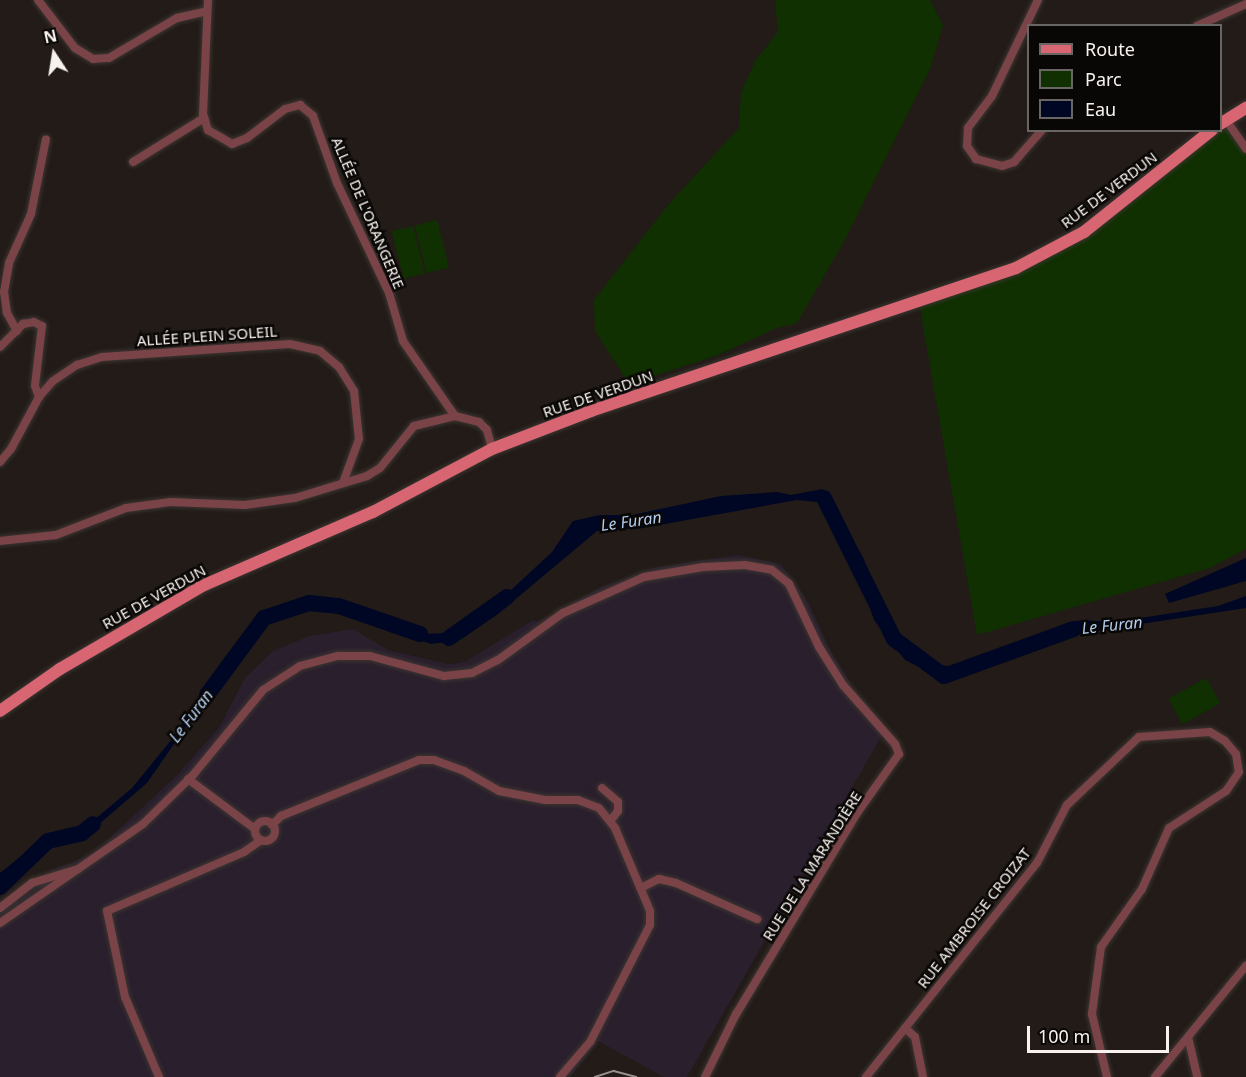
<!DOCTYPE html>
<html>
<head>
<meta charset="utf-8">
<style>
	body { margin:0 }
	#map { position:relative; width:1246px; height:1077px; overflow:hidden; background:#221b17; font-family:"Noto Sans",sans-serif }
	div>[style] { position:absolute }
	.medical>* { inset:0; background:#2a1f2d }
	.green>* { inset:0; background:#103001; transform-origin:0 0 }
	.water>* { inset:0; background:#000724 }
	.river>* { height:16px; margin:-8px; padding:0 8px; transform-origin:8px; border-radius:8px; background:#000724 }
	.roads { filter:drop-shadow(0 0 2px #3c3531) drop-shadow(0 0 2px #3c3531) }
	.street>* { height:8px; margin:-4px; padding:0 4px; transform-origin:4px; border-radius:4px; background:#7a4348 }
	.street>.ring { margin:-4px; padding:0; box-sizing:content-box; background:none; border:8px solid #7a4348; border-radius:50% }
	.primary>* { height:12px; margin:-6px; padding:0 6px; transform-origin:6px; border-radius:6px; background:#d86672 }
	.tram>* { height:1.5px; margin:-0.75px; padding:0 0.75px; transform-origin:0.75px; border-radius:0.75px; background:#95908c }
	span { translate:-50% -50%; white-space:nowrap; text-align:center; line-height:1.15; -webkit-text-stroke:5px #090705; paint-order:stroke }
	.street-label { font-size:15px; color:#f7f2ef }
	.water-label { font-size:16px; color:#b3ccee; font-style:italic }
	.legend { position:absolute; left:1027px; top:24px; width:195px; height:108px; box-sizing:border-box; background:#090705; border:2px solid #686563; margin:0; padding:8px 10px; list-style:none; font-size:18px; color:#f7f2ef }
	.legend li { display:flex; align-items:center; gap:12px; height:30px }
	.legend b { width:30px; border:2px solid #686563 }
	.north { position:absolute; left:24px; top:24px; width:60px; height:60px; -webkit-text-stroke:4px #090705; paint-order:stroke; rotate:348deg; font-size:16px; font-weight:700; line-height:24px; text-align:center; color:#f7f2ef }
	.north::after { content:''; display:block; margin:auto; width:21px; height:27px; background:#f7f2ef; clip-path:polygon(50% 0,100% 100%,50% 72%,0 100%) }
	.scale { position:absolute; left:1027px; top:1026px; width:142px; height:27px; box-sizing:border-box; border:3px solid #f7f2ef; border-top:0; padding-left:8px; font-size:18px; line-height:21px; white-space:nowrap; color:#f7f2ef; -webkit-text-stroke:4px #090705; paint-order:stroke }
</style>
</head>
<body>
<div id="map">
	<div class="medical">
		<i style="clip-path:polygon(738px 555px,781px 564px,807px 600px,831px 652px,855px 690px,886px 728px,687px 1077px,664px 1077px,598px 1041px,570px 1077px,0 1077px,0 903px,43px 874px,92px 854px,102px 845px,177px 775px,220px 726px,245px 678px,273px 651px,309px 636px,353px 629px,388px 650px,449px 664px,465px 662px,533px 620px,538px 622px,601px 587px,658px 567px)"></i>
	</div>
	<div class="green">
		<i style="clip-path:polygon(775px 0,930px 0,943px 25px,930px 69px,846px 238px,797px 323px,774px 329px,716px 356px,629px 384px,595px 331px,594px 300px,668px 205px,739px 128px,741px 93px,755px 61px,778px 32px)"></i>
		<i style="clip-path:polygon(1226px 120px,1246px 146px,1246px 549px,1210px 568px,977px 635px,919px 303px,1084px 232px,1212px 131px,1220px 130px)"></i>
		<i style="left:437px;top:220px;width:49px;height:23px;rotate:76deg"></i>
		<i style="left:413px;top:226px;width:49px;height:22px;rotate:76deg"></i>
		<i style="left:1206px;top:678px;width:29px;height:43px;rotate:61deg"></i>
	</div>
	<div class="water">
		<i style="clip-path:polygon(823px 489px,864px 559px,876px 608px,889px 630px,908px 655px,928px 665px,972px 667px,1067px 623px,1082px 620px,1114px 622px,1218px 606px,1246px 596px,1246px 608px,1049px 638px,1026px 653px,972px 674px,939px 677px,905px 660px,874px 620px,846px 536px,817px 502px,797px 500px,643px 528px,597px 531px,498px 614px,463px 638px,447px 642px,431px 644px,410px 636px,391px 621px,344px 609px,293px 607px,272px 616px,245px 641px,147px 783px,84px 837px,48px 845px,0 882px,0 873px,25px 853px,51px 838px,75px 836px,132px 788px,172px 739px,227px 654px,263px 613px,276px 606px,311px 599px,347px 603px,391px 616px,419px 634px,449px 633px,485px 614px,552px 552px,573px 521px,600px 515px,632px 515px,721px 496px,777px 492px,791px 495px)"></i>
		<i style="clip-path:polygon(1246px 558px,1246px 581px,1169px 603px,1165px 594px)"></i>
	</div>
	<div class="river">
		<i style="left:824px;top:498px;width:157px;rotate:63.6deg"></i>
		<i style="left:894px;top:639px;width:62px;rotate:36.5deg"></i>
		<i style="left:944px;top:676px;width:138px;rotate:-19.9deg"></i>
		<i style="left:449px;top:638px;width:71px;rotate:-35.3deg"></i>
		<i style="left:207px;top:695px;width:96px;rotate:-53.5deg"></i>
		<i style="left:264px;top:618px;width:47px;rotate:-18.4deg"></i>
		<i style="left:309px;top:603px;width:30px;rotate:6deg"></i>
		<i style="left:339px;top:606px;width:86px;rotate:19.1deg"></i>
		<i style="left:0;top:887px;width:66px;rotate:-43.8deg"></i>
		<i style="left:48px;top:841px;width:35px;rotate:-13deg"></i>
		<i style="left:82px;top:833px;width:14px;rotate:-39deg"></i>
	</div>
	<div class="roads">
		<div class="street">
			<i style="left:38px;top:0;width:61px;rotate:52.4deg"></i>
			<i style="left:75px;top:48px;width:21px;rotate:31deg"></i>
			<i style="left:93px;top:59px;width:16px;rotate:-4deg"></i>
			<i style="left:109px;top:58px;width:79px;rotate:-30.5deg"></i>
			<i style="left:177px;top:18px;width:31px;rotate:-13deg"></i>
			<i style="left:208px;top:0;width:114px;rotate:92.5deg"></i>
			<i style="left:203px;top:114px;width:17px;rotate:73deg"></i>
			<i style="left:208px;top:130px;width:28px;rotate:30deg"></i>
			<i style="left:232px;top:144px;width:16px;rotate:-22deg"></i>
			<i style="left:247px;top:138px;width:48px;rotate:-37.3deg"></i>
			<i style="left:285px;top:109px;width:16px;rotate:-15deg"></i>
			<i style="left:300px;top:105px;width:17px;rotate:40deg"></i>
			<i style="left:313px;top:116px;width:71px;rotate:70.3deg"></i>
			<i style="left:337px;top:183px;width:122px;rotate:64.7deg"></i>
			<i style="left:389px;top:293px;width:50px;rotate:73.7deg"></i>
			<i style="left:403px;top:341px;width:91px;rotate:55.3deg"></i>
			<i style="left:1038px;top:0;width:106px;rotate:115.6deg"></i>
			<i style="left:992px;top:96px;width:40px;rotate:127deg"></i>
			<i style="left:968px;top:128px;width:18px;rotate:93deg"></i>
			<i style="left:967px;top:146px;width:16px;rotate:55deg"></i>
			<i style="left:976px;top:159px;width:27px;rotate:15deg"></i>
			<i style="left:1002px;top:166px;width:13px;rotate:-18deg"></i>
			<i style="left:1014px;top:162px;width:43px;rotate:-48.8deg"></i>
			<i style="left:1197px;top:26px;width:54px;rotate:-24.2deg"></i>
			<i style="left:1226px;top:120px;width:35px;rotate:55deg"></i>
			<i style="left:133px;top:162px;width:84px;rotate:-31.8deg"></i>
			<i style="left:17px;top:331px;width:21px;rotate:-119deg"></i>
			<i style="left:7px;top:313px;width:21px;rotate:-98deg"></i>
			<i style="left:4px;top:292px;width:29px;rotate:-80deg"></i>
			<i style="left:9px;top:263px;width:54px;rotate:-65.8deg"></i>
			<i style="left:31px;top:214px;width:76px;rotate:-78.7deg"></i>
			<i style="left:0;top:347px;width:33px;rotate:-45deg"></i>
			<i style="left:23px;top:324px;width:11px;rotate:-10deg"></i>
			<i style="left:34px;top:322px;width:9px;rotate:27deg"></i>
			<i style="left:42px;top:326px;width:60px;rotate:96.7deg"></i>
			<i style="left:35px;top:386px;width:12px;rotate:70deg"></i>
			<i style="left:0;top:462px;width:17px;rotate:-50deg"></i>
			<i style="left:11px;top:449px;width:59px;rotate:-61.7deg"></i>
			<i style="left:39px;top:397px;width:21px;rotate:-49deg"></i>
			<i style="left:53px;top:381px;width:29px;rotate:-34deg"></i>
			<i style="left:77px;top:365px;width:26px;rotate:-18deg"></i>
			<i style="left:102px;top:357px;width:188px;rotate:-4deg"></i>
			<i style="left:290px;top:344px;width:31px;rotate:13deg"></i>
			<i style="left:320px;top:351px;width:25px;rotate:40deg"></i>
			<i style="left:339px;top:367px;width:28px;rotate:58deg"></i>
			<i style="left:354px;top:391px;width:48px;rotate:84.1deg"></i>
			<i style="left:359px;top:439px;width:44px;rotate:110.1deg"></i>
			<i style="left:0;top:541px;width:56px;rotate:-6.1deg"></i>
			<i style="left:56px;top:535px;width:75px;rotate:-21.1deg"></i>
			<i style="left:126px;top:508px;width:45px;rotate:-7.6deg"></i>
			<i style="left:171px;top:502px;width:74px;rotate:2.3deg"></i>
			<i style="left:245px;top:505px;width:50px;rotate:-8deg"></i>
			<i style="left:295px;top:498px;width:75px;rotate:-17deg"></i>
			<i style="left:367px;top:476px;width:15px;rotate:-32deg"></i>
			<i style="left:380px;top:468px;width:54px;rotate:-51deg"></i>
			<i style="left:414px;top:426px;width:42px;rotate:-13.7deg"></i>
			<i style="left:455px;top:416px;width:25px;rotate:14deg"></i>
			<i style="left:479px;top:422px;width:11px;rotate:45deg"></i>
			<i style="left:487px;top:430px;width:20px;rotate:75deg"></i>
			<i style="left:188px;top:779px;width:84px;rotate:36.7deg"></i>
			<i style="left:602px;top:788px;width:21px;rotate:41deg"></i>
			<i style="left:618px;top:802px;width:9px;rotate:90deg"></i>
			<i style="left:618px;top:811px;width:11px;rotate:128deg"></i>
			<i class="ring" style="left:255px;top:821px;width:12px;height:12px"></i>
			<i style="left:272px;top:825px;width:13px;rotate:-45deg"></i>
			<i style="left:281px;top:816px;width:149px;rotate:-22.1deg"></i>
			<i style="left:419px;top:760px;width:15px"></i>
			<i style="left:434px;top:760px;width:32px;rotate:20deg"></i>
			<i style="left:464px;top:771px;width:40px;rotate:29.7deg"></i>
			<i style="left:499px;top:791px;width:47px;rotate:11.1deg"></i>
			<i style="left:545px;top:800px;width:33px"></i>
			<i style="left:578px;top:800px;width:22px;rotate:21deg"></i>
			<i style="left:599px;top:808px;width:26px;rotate:51deg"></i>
			<i style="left:615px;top:828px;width:90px;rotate:67.1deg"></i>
			<i style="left:650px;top:911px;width:14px;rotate:90deg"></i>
			<i style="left:650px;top:925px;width:131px;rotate:117.1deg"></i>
			<i style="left:590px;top:1042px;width:46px;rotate:130.6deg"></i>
			<i style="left:641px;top:888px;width:20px;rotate:-27deg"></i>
			<i style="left:659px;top:879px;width:17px;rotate:13deg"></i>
			<i style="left:676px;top:883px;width:89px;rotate:24deg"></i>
			<i style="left:0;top:908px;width:41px;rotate:-38deg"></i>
			<i style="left:32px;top:883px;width:48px;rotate:-16.9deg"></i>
			<i style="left:0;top:923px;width:174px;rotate:-34.7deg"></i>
			<i style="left:143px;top:824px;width:70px;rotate:-44.4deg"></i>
			<i style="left:193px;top:775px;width:110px;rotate:-50.5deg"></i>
			<i style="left:263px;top:690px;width:44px;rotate:-33deg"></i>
			<i style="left:300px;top:666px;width:39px;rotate:-15deg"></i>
			<i style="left:338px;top:656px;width:32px"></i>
			<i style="left:370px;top:656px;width:77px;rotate:15.1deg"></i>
			<i style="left:444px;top:676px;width:28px;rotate:-6deg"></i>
			<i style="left:472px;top:673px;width:29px;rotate:-27deg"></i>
			<i style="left:498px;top:660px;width:80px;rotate:-35.9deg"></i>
			<i style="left:563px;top:613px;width:89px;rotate:-24deg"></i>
			<i style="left:644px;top:577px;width:60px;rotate:-9.6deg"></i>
			<i style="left:703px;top:567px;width:42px;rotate:-2.7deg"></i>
			<i style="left:745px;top:565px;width:27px;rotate:10deg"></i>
			<i style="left:772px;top:570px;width:22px;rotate:39deg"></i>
			<i style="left:789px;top:584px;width:70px;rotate:64.5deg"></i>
			<i style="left:819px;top:647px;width:45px;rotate:57.7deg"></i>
			<i style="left:843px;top:685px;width:79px;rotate:48.6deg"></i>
			<i style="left:895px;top:744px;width:11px;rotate:68deg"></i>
			<i style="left:899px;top:754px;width:72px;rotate:125.4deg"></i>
			<i style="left:857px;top:813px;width:235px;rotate:121deg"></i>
			<i style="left:736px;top:1014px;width:70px;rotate:116.2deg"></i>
			<i style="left:905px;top:1028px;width:13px;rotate:42deg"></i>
			<i style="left:915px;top:1037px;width:41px;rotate:78.7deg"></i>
			<i style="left:1189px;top:1041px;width:37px;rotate:77deg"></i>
			<i style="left:159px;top:1077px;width:87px;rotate:-113deg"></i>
			<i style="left:125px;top:997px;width:88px;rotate:-101.8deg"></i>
			<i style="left:107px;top:911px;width:149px;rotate:-23.3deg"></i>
			<i style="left:244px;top:852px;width:21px;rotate:-35deg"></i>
			<i style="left:866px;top:1077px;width:274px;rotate:-51.4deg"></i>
			<i style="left:1037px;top:863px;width:65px;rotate:-62.7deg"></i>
			<i style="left:1067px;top:805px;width:99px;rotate:-43.4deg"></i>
			<i style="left:1139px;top:737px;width:71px;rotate:-4deg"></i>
			<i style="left:1210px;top:732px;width:17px;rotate:31deg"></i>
			<i style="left:1225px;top:741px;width:17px;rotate:50deg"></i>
			<i style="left:1236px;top:754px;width:18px;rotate:81deg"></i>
			<i style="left:1239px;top:772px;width:23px;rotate:124deg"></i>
			<i style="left:1226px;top:791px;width:68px;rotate:147deg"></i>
			<i style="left:1169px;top:828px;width:67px;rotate:113.9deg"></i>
			<i style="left:1142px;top:889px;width:71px;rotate:125.3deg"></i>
			<i style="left:1101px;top:947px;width:68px;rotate:97.7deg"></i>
			<i style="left:1092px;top:1014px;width:65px;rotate:76.6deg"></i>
			<i style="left:1155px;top:1077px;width:144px;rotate:-50.7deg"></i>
		</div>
		<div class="primary">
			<i style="left:1220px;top:124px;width:31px;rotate:-32deg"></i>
			<i style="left:0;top:711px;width:73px;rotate:-35deg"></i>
			<i style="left:60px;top:669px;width:167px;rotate:-30.3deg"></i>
			<i style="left:204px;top:585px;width:184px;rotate:-23.4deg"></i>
			<i style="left:373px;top:512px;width:135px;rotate:-27.9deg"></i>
			<i style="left:492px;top:449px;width:106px;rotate:-21deg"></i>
			<i style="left:591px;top:411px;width:448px;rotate:-18.6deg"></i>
			<i style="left:1016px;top:268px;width:77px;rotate:-27.9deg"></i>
			<i style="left:1084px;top:232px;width:164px;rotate:-38.6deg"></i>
		</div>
	</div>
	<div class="tram">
		<i style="left:595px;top:1077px;width:20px;rotate:-18deg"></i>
		<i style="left:614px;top:1071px;width:23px;rotate:15deg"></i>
	</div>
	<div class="street-label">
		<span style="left:1109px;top:190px;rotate:-37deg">RUE DE VERDUN</span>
		<span style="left:368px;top:213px;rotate:67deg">ALLÉE DE L'ORANGERIE</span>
		<span style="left:207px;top:336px;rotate:-4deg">ALLÉE PLEIN SOLEIL</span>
		<span style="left:598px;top:394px;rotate:-19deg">RUE DE VERDUN</span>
		<span style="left:154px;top:597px;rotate:-29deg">RUE DE VERDUN</span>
		<span style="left:812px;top:866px;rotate:-58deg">RUE DE LA MARANDIÈRE</span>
		<span style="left:974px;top:918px;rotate:-52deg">RUE AMBROISE CROIZAT</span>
	</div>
	<div class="water-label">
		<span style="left:631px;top:521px;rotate:-8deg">Le Furan</span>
		<span style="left:1112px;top:625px;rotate:-6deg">Le Furan</span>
		<span style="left:191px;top:716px;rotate:-53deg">Le Furan</span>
	</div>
	<ul class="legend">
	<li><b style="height:8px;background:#d86672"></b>Route</li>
	<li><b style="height:16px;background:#103001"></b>Parc</li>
	<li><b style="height:16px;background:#000724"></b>Eau</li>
	</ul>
	<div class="north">N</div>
	<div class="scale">100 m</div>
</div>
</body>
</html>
